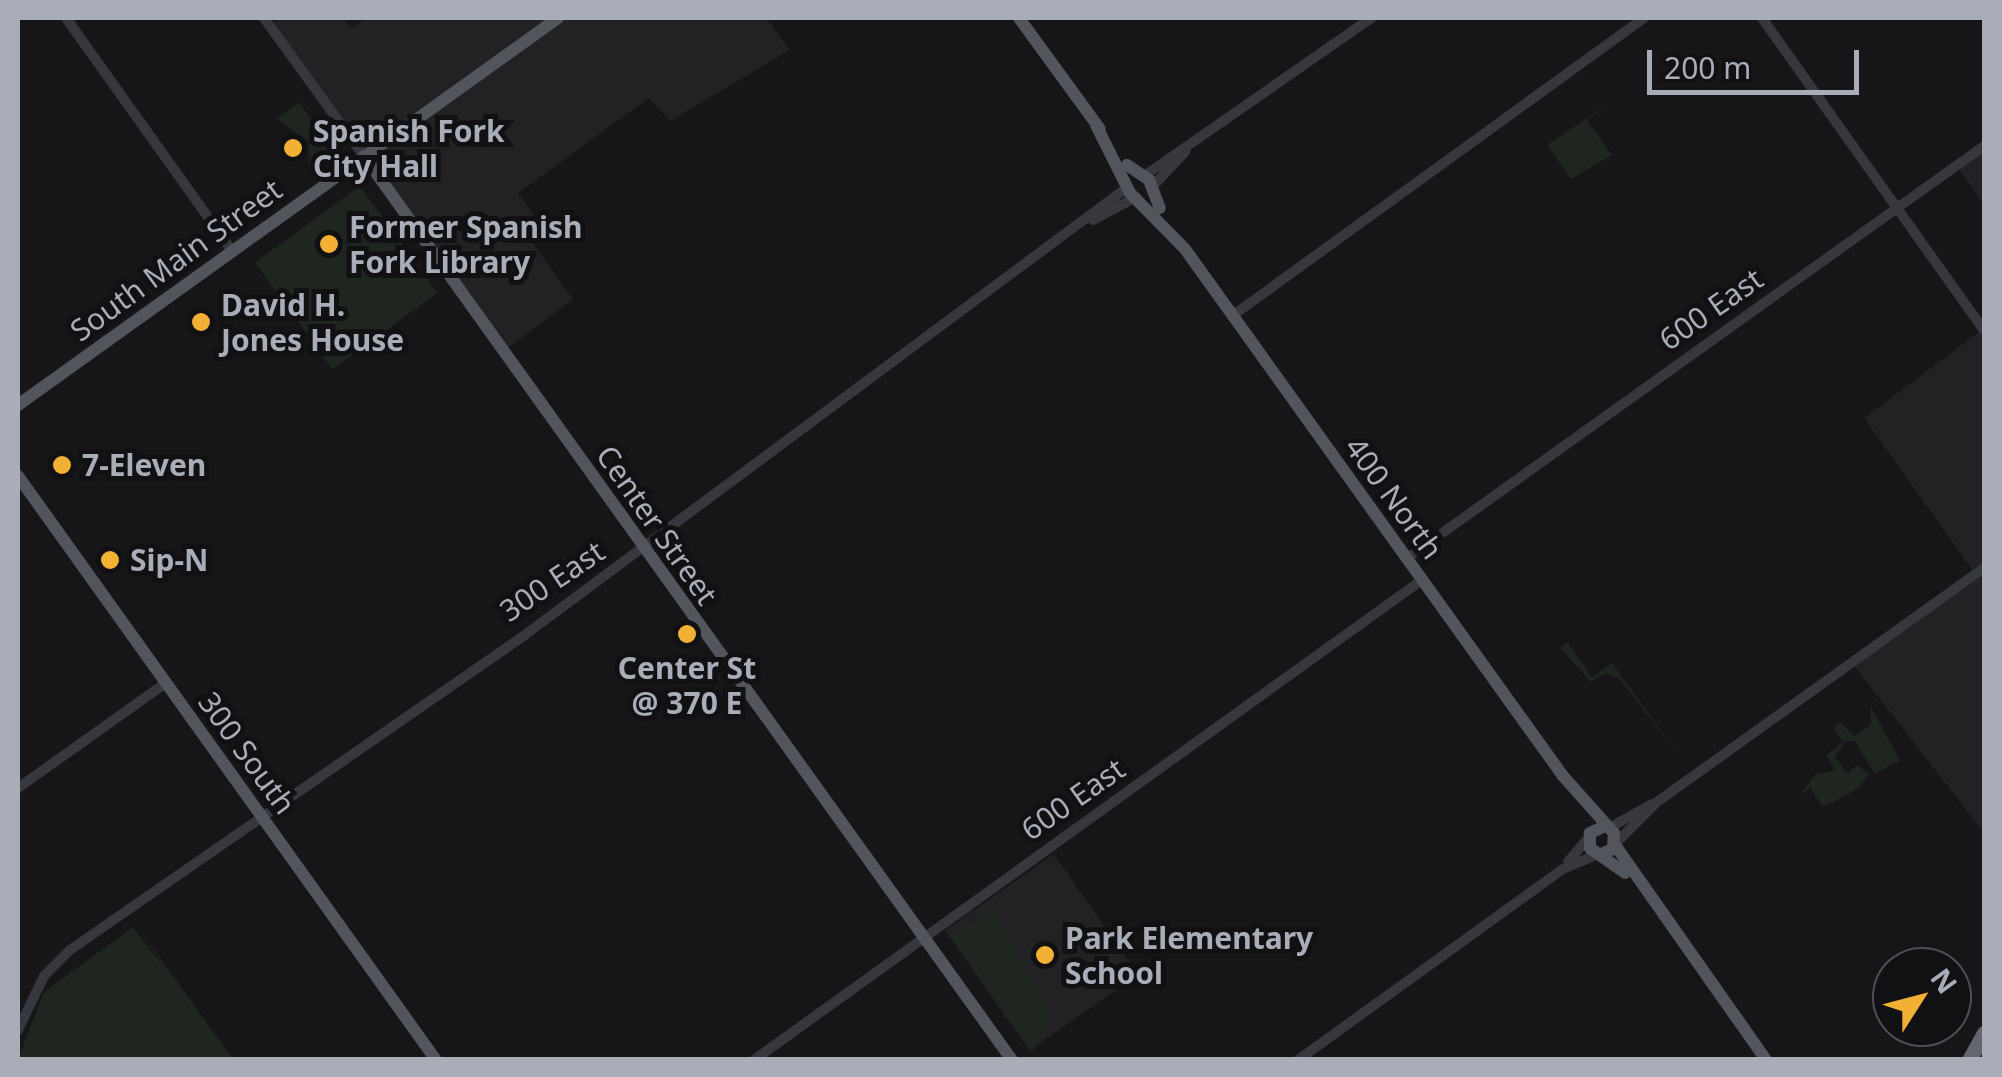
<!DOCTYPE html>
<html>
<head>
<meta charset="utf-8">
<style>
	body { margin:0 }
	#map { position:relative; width:2002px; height:1077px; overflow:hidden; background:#161618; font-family:"Noto Sans",sans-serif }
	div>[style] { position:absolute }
	.built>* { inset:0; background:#222225; transform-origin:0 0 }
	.green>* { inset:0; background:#1e261f; transform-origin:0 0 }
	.minor>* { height:10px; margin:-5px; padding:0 5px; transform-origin:5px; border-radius:5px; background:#37383d }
	.major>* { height:12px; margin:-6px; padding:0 6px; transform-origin:6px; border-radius:6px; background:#53555c }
	.highway>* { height:15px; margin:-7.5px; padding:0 7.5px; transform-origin:7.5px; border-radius:7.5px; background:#63666e }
	.dots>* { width:28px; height:28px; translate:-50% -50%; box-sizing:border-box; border:5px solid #111113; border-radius:50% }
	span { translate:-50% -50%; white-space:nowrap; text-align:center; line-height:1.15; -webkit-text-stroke:10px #111113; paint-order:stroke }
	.poi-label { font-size:30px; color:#a8adb8; font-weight:700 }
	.left { translate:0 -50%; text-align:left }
	.street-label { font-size:30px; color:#a8adb8 }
	.frame { position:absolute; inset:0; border:20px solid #a8adb8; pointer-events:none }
	.north { position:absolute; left:1872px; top:947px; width:100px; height:100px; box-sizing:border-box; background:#111113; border:2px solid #4d4f55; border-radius:50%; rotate:54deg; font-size:28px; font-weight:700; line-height:40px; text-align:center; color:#a8adb8 }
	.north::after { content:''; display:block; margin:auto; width:35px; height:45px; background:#f2b134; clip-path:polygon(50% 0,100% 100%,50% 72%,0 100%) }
	.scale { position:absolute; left:1647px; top:50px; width:212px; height:45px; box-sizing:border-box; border:5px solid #a8adb8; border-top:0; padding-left:12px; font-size:30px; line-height:35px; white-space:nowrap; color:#a8adb8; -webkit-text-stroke:8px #111113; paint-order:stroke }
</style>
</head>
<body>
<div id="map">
	<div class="built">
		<i style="clip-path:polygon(281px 18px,343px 18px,352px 28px,367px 18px,766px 18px,790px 50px,670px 121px,649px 98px,518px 193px,543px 228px,529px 238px,573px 299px,504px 351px,270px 25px)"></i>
		<i style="clip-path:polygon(1984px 146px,1984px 205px,1957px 166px)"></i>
		<i style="clip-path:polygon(1984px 328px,1984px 833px,1852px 663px,1976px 575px,1864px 418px)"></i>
		<i style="left:1054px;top:854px;width:147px;height:133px;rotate:55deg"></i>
	</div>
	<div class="green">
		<i style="clip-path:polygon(1620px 96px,1587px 120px,1612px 155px,1571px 179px,1547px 145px)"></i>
		<i style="clip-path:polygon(299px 102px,333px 149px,309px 169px,309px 142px,276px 119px)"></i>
		<i style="left:360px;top:186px;width:132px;height:130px;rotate:54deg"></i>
		<i style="clip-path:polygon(1567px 642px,1592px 677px,1612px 663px,1688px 768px,1621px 680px,1606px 673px,1591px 682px,1560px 648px)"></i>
		<i style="clip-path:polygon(1870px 706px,1900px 760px,1875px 774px,1854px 740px,1845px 742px,1835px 757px,1847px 773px,1858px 765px,1869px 775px,1856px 790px,1823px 807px,1810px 788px,1799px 796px,1815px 775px,1835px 770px,1826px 755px,1843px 742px,1833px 728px,1840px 723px,1855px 736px,1871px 724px)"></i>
		<i style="clip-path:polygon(993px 908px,1051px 1015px,1033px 1051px,951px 938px)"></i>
		<i style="clip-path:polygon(137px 926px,233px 1059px,18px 1059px,44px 992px,133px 927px,165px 969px)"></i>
	</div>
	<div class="minor">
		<i style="left:66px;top:18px;width:286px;rotate:54.5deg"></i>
		<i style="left:264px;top:18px;width:170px;rotate:54.1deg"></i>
		<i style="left:1762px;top:18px;width:383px;rotate:54.6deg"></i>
		<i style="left:1144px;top:176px;width:277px;rotate:-34.8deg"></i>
		<i style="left:1151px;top:188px;width:50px;rotate:-46.6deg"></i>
		<i style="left:1093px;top:220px;width:49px;rotate:-28.1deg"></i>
		<i style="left:1232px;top:316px;width:508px;rotate:-35.88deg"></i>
		<i style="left:1406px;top:559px;width:710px;rotate:-35.55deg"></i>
		<i style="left:18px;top:788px;width:181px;rotate:-35.4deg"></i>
		<i style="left:1609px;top:828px;width:49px;rotate:-29.2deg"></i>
		<i style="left:1616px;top:843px;width:58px;rotate:-45deg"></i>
		<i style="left:1657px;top:802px;width:402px;rotate:-35.6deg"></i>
		<i style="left:1568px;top:862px;width:31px;rotate:-50deg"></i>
		<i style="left:18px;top:1030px;width:60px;rotate:-64.3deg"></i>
		<i style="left:44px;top:976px;width:37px;rotate:-45deg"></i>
		<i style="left:70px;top:950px;width:550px;rotate:-34.7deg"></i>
		<i style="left:522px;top:637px;width:755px;rotate:-36.6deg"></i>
		<i style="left:754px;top:1060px;width:823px;rotate:-35.7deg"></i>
		<i style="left:1298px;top:1060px;width:324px;rotate:-35.8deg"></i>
		<i style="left:1561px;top:870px;width:40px;rotate:-23.4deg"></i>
	</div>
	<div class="major">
		<i style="left:1019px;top:18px;width:137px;rotate:53.9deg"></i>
		<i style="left:1096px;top:125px;width:76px;rotate:63.4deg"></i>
		<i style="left:1130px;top:193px;width:78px;rotate:45.5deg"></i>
		<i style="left:1185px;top:249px;width:649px;rotate:54.35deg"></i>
		<i style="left:1563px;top:776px;width:76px;rotate:48.2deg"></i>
		<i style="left:1614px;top:833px;width:16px;rotate:94deg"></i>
		<i style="left:1613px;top:849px;width:13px;rotate:157deg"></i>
		<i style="left:364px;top:156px;width:1112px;rotate:54.37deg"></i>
		<i style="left:1127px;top:165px;width:27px;rotate:34deg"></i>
		<i style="left:1149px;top:180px;width:30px;rotate:69deg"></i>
		<i style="left:18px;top:405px;width:664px;rotate:-35.63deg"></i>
		<i style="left:18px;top:476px;width:718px;rotate:54.41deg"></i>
		<i style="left:1605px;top:826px;width:17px;rotate:155deg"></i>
		<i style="left:1590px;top:833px;width:15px;rotate:90deg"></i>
		<i style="left:1590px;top:848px;width:43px;rotate:35.5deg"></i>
		<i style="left:1615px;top:845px;width:263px;rotate:54.9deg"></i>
	</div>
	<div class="highway">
		<i style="left:1969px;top:1060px;width:31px;rotate:-61deg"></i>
	</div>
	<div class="dots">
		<i style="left:293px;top:148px;background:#f2b134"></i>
		<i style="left:329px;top:244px;background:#f2b134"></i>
		<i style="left:201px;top:322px;background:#f2b134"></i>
		<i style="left:62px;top:465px;background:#f2b134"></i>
		<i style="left:110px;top:560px;background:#f2b134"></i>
		<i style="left:687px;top:634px;background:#f2b134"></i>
		<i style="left:1045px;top:955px;background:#f2b134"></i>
	</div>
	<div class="poi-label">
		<span class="left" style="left:313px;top:148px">Spanish Fork<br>City Hall</span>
		<span class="left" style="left:349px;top:244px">Former Spanish<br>Fork Library</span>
		<span class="left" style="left:221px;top:322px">David H.<br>Jones House</span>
		<span class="left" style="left:82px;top:465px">7-Eleven</span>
		<span class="left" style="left:130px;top:560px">Sip-N</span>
		<span style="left:687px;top:685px">Center St<br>@ 370 E</span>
		<span class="left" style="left:1065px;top:955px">Park Elementary<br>School</span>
	</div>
	<div class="street-label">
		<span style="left:176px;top:260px;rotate:-36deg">South Main Street</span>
		<span style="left:1711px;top:309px;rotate:-35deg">600 East</span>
		<span style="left:1394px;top:498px;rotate:54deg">400 North</span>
		<span style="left:657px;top:525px;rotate:55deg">Center Street</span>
		<span style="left:552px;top:581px;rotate:-34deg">300 East</span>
		<span style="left:247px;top:753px;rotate:54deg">300 South</span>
		<span style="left:1073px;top:799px;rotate:-35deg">600 East</span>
	</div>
	<div class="frame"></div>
	<div class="north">N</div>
	<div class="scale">200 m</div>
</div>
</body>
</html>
